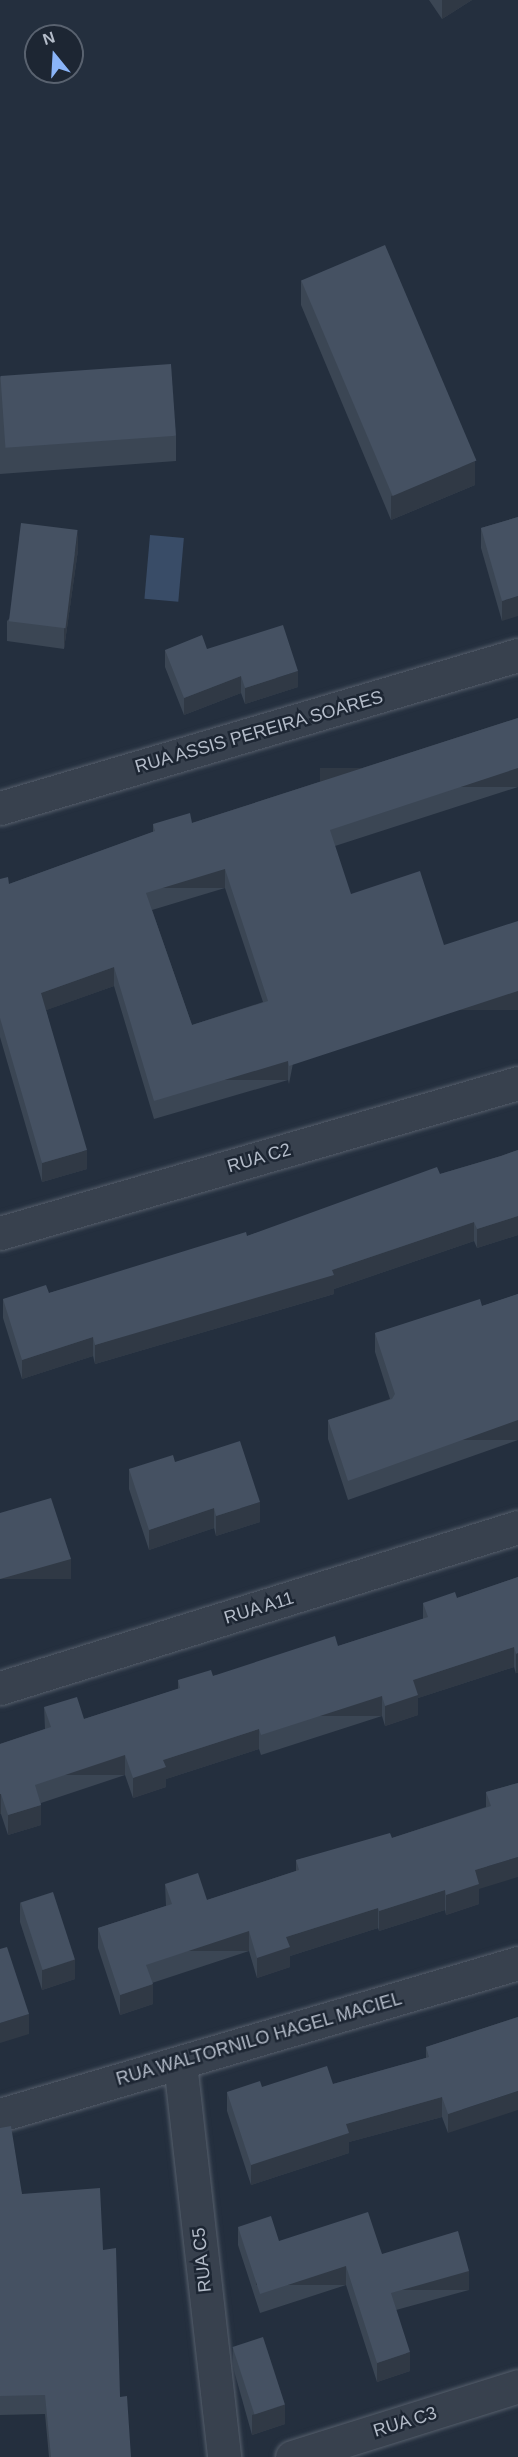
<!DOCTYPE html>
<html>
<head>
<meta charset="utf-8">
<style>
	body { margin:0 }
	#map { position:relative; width:518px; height:2457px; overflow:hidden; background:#242f3e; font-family:Helvetica,sans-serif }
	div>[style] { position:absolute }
	.water>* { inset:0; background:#394c67; transform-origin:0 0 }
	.roads { filter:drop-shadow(0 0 2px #565f6c) drop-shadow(0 0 2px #565f6c) }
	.minor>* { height:33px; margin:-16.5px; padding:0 16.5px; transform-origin:16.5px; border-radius:16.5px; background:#38414e }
	.wall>* { inset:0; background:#3b4654 }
	.shaded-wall>* { inset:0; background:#303945; transform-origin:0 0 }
	.building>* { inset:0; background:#455162; transform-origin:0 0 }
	span { translate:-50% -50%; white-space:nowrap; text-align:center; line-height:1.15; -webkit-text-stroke:5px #1d2633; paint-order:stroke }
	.street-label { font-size:18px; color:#b4bcc9 }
	.north { position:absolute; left:24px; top:24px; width:60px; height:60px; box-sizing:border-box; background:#1d2633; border:2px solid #59626f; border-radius:50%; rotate:342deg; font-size:16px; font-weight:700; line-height:24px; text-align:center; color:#b4bcc9 }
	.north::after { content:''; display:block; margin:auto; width:21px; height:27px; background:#8ab4f8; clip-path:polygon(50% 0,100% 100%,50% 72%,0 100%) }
</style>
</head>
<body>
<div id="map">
	<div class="water">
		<i style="left:150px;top:535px;width:34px;height:64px;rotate:5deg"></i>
	</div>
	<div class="roads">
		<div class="minor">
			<i style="left:0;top:808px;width:540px;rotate:-16.46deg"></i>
			<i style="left:0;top:1233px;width:539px;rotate:-16.15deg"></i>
			<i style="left:0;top:1688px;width:542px;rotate:-17.27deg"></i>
			<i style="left:180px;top:2063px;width:396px;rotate:83.6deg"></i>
			<i style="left:0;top:2115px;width:540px;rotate:-16.35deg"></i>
			<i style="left:292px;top:2457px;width:237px;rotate:-17.4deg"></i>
		</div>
	</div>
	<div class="wall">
		<i style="clip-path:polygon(429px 0,472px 0,442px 19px)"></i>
		<i style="clip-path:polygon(301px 280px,475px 485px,391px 520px,301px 305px)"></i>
		<i style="clip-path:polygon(0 377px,176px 436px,176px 461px,0 474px)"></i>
		<i style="clip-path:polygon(518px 517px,502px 621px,481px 548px,481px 528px)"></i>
		<i style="clip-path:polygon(78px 550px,64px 649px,7px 641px,7px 621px)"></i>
		<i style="clip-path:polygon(207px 649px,298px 687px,245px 704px,241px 693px,184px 715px,165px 667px,165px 650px)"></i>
		<i style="clip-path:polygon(evenodd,518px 718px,518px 787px,335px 846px,289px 1084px,288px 1080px,154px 1119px,114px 986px,46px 1010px,87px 1169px,42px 1182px,0 1037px,0 879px,9px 884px,153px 832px,153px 824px,192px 823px,518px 718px,225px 888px,263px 1002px,192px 1025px,152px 910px,225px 888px)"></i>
		<i style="clip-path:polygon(518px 1150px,518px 1235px,477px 1248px,474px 1241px,334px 1289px,334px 1294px,95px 1364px,93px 1356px,22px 1379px,3px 1318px,3px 1299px,49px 1293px,247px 1236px,440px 1174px,501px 1156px)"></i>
		<i style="clip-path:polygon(518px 1294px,518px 1440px,348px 1500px,328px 1439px,328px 1420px,390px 1399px,375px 1352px,375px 1333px,482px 1306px)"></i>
		<i style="clip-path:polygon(175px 1462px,260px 1522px,216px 1536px,214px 1528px,149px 1550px,129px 1489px,129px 1469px)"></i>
		<i style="clip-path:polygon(518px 1577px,516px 1674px,514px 1667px,418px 1698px,418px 1715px,385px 1726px,382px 1716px,261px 1755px,259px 1749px,166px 1779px,166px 1787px,133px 1798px,125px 1775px,41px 1803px,41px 1825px,8px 1835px,1px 1814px,0 1744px,45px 1729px,44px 1707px,84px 1719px,178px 1689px,178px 1680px,213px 1676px,338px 1646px,423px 1619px,423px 1603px,457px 1598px)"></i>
		<i style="clip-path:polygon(518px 1783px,479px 1889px,479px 1904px,446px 1915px,445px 1910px,379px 1931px,378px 1928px,290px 1956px,290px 1967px,257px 1978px,249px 1951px,152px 1983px,153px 2004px,120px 2015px,98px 1948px,98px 1928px,166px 1906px,165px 1884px,207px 1900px,296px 1871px,296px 1860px,392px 1838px,486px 1807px,486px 1792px)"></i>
		<i style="clip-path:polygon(20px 1902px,75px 1979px,42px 1990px,20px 1922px)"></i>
		<i style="clip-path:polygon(518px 2017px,448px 2133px,442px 2117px,349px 2142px,349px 2153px,251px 2185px,227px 2111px,227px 2092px,262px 2087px,333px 2084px,426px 2058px,426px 2047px)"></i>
		<i style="clip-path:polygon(0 2128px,22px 2194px,103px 2250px,120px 2397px,131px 2457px,49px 2457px,45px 2414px,0 2415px)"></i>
		<i style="clip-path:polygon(238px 2227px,279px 2241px,469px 2290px,396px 2310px,410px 2371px,377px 2382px,346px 2285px,260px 2313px,238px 2245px)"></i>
		<i style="clip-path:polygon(233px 2347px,285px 2424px,252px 2435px,233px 2367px)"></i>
	</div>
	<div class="shaded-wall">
		<i style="clip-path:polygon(442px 0,472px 0,442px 19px)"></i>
		<i style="clip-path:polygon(475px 461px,475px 485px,391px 520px,391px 496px)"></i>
		<i style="clip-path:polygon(78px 530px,78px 550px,64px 649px,64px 629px)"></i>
		<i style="clip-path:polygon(518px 596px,518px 616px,502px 621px,502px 601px)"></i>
		<i style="clip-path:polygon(298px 671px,298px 687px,245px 704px,245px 688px)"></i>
		<i style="clip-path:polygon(241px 676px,241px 693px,184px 715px,184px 698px)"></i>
		<i style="left:518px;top:768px;width:19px;height:198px;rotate:90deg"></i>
		<i style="left:225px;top:869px;width:19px;height:83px;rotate:90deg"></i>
		<i style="clip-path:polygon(114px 967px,114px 986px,41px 1012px,41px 993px)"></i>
		<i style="left:518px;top:991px;width:19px;height:241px;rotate:90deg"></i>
		<i style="left:288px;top:1061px;width:19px;height:140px;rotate:90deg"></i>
		<i style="clip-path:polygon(87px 1150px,87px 1169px,42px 1182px,42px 1163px)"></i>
		<i style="clip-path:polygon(518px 1216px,518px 1235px,477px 1248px,477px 1229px)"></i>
		<i style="clip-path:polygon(474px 1222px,474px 1241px,334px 1289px,334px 1294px,95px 1364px,95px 1345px,332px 1270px)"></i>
		<i style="clip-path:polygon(93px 1337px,93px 1356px,22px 1379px,22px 1360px)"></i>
		<i style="left:518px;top:1420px;width:20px;height:181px;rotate:90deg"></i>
		<i style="clip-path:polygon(260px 1502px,260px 1522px,216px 1536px,216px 1516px)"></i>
		<i style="clip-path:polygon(214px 1508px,214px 1528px,149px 1550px,149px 1530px)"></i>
		<i style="left:71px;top:1559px;width:20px;height:74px;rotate:90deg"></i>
		<i style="clip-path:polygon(514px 1647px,514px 1667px,418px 1698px,418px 1715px,385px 1726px,385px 1706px,413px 1680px)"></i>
		<i style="left:518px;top:1653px;width:20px;height:2px;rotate:90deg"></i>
		<i style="left:382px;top:1696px;width:20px;height:127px;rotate:90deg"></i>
		<i style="clip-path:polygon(259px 1729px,259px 1749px,166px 1779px,166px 1787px,133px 1798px,133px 1778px,163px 1760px)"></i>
		<i style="left:125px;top:1755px;width:20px;height:95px;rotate:90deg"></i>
		<i style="left:0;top:1794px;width:1px;height:20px"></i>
		<i style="clip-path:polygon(41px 1805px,41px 1825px,8px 1835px,8px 1815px)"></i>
		<i style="clip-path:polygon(518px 1857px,518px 1877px,479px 1889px,479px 1904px,446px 1915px,446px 1895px,475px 1870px)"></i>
		<i style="clip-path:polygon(445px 1890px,445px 1910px,379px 1931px,379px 1911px)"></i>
		<i style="clip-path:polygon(378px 1908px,378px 1928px,290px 1956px,290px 1967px,257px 1978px,257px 1958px,286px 1937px)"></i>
		<i style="left:249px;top:1931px;width:20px;height:108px;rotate:90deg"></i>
		<i style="clip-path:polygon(75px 1959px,75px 1979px,42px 1990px,42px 1970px)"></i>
		<i style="clip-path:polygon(153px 1984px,153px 2004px,120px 2015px,120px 1995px)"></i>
		<i style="clip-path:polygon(29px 2014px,29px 2034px,0 2043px,0 2023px)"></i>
		<i style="clip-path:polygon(518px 2091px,518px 2110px,448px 2133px,448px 2114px)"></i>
		<i style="clip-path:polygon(442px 2097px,442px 2117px,349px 2142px,349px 2153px,251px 2185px,251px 2165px,346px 2124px)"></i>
		<i style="left:346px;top:2266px;width:19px;height:90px;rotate:90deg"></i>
		<i style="left:469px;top:2271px;width:19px;height:81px;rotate:90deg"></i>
		<i style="clip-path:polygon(410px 2352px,410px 2371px,377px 2382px,377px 2363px)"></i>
		<i style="clip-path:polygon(285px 2404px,285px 2424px,252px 2435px,252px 2415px)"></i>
	</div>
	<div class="building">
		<i style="left:385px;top:245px;width:234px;height:91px;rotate:67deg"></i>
		<i style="left:171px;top:364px;width:72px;height:171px;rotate:86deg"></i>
		<i style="clip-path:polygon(518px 517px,518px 596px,502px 601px,481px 528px)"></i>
		<i style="left:21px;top:523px;width:57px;height:99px;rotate:7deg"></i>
		<i style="clip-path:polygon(283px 625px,298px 671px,245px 688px,241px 676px,184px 698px,165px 650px,202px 635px,207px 649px)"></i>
		<i style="clip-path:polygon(evenodd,518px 718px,518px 768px,330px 830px,351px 894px,420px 871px,444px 945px,518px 921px,518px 991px,289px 1066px,288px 1061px,154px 1101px,114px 967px,41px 993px,87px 1150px,42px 1163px,0 1018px,0 879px,8px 877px,9px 884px,155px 831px,153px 824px,190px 813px,192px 823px,518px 718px,225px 869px,268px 1001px,192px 1025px,146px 893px,225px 869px)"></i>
		<i style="clip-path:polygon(518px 1150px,518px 1216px,477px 1229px,474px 1222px,332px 1270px,334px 1275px,95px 1345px,93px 1337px,22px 1360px,3px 1299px,46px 1285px,49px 1293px,246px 1232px,247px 1236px,437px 1167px,440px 1174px,501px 1156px)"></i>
		<i style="clip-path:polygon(518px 1294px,518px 1420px,348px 1481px,328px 1420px,392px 1399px,395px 1394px,375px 1333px,480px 1299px,482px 1306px)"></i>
		<i style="clip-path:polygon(240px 1441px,260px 1502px,216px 1516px,214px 1508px,149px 1530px,129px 1469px,173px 1455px,175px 1462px)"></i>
		<i style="clip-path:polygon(51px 1498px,71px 1559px,0 1579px,0 1513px)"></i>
		<i style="clip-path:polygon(518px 1577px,518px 1653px,516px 1654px,514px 1647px,413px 1680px,418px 1695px,385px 1706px,382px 1696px,261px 1735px,259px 1729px,163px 1760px,166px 1767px,133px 1778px,125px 1755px,35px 1785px,41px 1805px,8px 1815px,1px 1794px,0 1794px,0 1744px,51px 1727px,44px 1707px,77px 1697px,84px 1719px,180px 1688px,178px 1680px,211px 1670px,213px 1676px,335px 1636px,338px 1646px,428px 1617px,423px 1603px,455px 1592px,457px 1598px)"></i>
		<i style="clip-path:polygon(518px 1783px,518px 1857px,475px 1870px,479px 1884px,446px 1895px,445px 1890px,379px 1911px,378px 1908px,286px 1937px,290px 1947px,257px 1958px,249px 1931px,146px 1965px,153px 1984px,120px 1995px,98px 1928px,172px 1904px,165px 1884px,198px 1873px,207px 1900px,299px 1870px,296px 1860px,390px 1833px,392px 1838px,491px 1806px,486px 1792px)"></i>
		<i style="left:53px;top:1892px;width:71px;height:34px;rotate:72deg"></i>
		<i style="clip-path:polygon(7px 1947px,29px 2014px,0 2023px,0 1949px)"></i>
		<i style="clip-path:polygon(518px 2017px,518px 2091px,448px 2114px,442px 2097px,346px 2124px,349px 2133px,251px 2165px,227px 2092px,260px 2081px,262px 2087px,327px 2066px,333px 2084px,429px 2057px,426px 2047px)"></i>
		<i style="clip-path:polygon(11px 2126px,22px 2194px,100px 2188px,103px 2250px,116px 2248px,120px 2397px,127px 2396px,131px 2457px,51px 2457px,45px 2395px,0 2396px,0 2128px)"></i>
		<i style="clip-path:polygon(368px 2212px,382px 2254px,458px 2231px,469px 2271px,391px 2293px,410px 2352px,377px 2363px,346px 2266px,260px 2294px,238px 2227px,271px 2216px,279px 2241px)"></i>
		<i style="left:263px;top:2337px;width:71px;height:32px;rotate:72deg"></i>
	</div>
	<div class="street-label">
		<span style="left:259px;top:732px;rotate:-16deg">RUA ASSIS PEREIRA SOARES</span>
		<span style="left:259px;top:1158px;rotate:-16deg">RUA C2</span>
		<span style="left:259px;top:1608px;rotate:-17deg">RUA A11</span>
		<span style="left:259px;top:2039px;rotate:-16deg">RUA WALTORNILO HAGEL MACIEL</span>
		<span style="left:202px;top:2260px;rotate:-96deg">RUA C5</span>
		<span style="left:405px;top:2422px;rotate:-17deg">RUA C3</span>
	</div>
	<div class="north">N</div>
</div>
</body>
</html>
